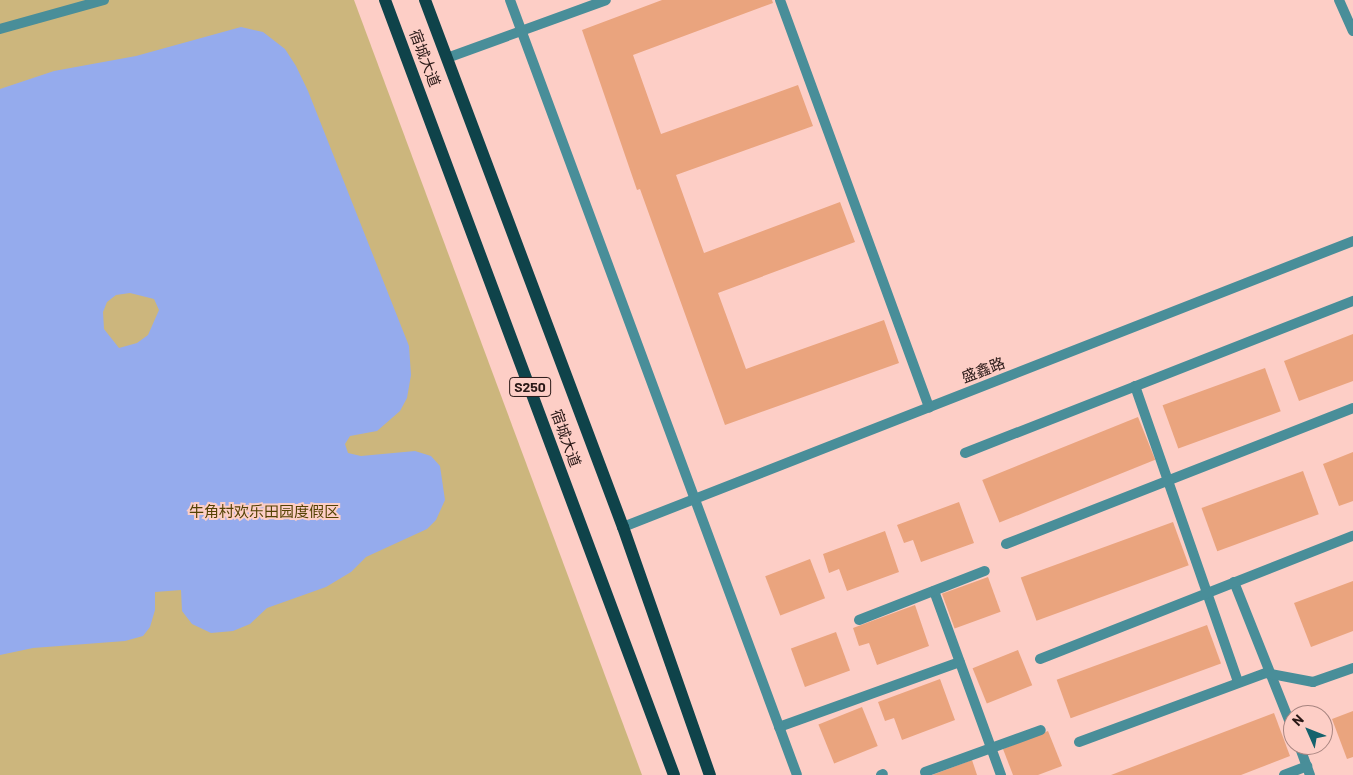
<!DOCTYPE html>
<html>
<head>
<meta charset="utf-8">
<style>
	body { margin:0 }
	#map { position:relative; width:1353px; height:775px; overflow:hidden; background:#fdcec6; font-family:Barlow,"Noto Sans SC",sans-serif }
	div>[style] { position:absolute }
	.green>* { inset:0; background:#ccb67d }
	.water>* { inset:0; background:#95abed }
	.building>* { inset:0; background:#eaa47e; transform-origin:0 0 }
	.service>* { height:10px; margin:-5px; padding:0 5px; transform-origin:5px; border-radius:5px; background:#498e99 }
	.minor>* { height:10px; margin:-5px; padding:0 5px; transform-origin:5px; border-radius:5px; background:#498e99 }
	.primary>* { height:12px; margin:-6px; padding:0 6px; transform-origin:6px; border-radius:6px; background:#0f434a }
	span { translate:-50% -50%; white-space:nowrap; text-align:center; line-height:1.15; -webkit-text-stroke:4px #fdcec6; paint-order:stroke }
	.shield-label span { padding:1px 4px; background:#fdcec6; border:1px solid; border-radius:4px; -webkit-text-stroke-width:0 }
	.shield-label { font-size:14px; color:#291816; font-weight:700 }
	.street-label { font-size:15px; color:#291816 }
	.park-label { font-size:15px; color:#554204 }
	.north { position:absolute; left:1283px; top:705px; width:50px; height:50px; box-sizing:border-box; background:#fdcec6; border:1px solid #a88580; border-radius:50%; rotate:314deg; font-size:14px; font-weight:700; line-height:20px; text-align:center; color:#291816 }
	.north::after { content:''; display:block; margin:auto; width:18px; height:22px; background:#15626d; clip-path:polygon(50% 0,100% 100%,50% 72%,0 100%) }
</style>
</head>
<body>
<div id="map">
	<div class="green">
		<i style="clip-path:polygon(0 0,354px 0,642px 775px,0 775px)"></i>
	</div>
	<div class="water">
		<i style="clip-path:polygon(evenodd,241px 27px,263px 32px,285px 49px,296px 66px,308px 91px,409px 346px,411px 375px,407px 398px,400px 411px,377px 431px,350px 436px,345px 444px,348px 453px,361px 456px,415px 451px,431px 456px,440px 466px,445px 500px,436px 520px,427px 529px,366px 557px,351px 572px,326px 587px,267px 608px,250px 624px,233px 631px,211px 633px,192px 624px,182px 611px,181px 590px,155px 592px,155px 610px,150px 627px,143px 636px,125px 641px,33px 648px,0 655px,0 89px,54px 71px,136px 56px,241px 27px,130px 293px,154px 299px,159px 310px,148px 335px,137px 343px,119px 348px,104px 329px,103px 312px,107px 302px,116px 295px,130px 293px)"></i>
	</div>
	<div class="building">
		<i style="clip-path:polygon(662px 0,772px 0,773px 3px,633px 55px,661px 134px,798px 85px,813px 126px,676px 175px,704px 253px,840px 202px,855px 242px,718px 293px,746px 369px,884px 320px,899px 363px,725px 425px,640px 189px,637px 190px,582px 30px)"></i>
		<i style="clip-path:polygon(1353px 334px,1353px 381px,1299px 401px,1284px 361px)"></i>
		<i style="left:1265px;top:368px;width:46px;height:109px;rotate:70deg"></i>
		<i style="left:1138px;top:417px;width:46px;height:168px;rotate:68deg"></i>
		<i style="clip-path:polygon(1353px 452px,1353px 501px,1339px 506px,1323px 464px)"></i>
		<i style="left:1303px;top:471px;width:46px;height:108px;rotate:70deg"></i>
		<i style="clip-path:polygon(959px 502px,974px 543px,921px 562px,913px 540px,904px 543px,897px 525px)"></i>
		<i style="left:1173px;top:522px;width:46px;height:162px;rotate:70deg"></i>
		<i style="clip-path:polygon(885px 531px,899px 572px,847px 591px,839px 569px,829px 573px,823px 554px)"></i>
		<i style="left:810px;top:559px;width:42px;height:48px;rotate:69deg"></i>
		<i style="left:988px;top:577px;width:37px;height:49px;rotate:70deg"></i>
		<i style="clip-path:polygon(1353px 581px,1353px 631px,1311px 647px,1294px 603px)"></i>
		<i style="clip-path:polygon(915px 605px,929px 646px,877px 665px,869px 643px,859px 646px,853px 628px)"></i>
		<i style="left:1207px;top:625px;width:41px;height:160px;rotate:70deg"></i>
		<i style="left:836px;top:632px;width:41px;height:48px;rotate:70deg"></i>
		<i style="left:1018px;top:650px;width:38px;height:49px;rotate:68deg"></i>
		<i style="clip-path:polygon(940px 679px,955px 720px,902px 740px,894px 718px,885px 721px,878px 702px)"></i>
		<i style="left:862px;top:707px;width:42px;height:47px;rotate:68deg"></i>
		<i style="clip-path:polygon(1353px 711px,1353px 757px,1347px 759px,1332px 719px)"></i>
		<i style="clip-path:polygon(1274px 713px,1290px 756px,1241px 775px,1111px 775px)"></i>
		<i style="clip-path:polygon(1048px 731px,1062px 766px,1038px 775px,1013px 775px,1003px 749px)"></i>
		<i style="clip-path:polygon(972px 760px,977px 775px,932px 775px)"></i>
	</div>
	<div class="service">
		<i style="left:780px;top:0;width:434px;rotate:69.9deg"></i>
		<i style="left:447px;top:58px;width:169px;rotate:-20deg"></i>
		<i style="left:1135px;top:386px;width:312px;rotate:70.8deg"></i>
		<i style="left:965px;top:453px;width:417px;rotate:-21.4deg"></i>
		<i style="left:1006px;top:544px;width:373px;rotate:-21.4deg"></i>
		<i style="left:1234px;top:582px;width:159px;rotate:68.3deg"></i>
		<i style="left:934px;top:591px;width:196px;rotate:70deg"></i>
		<i style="left:859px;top:620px;width:135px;rotate:-21.3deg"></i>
		<i style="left:1040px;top:659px;width:336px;rotate:-21.5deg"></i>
		<i style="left:779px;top:727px;width:192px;rotate:-19.8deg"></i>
		<i style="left:1079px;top:742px;width:199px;rotate:-20.3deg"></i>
		<i style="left:1266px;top:673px;width:48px;rotate:10.8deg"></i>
		<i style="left:1313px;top:682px;width:42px;rotate:-19.3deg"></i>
		<i style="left:1299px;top:745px;width:32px;rotate:70deg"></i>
		<i style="left:925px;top:772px;width:123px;rotate:-19.9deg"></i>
		<i style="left:881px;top:775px;width:2px;rotate:-27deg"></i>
		<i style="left:1284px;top:775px;width:25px;rotate:-21deg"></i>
	</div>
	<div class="minor">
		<i style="left:510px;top:0;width:826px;rotate:69.68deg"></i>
		<i style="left:1339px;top:0;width:34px;rotate:66deg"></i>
		<i style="left:0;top:29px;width:108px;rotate:-15.6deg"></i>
		<i style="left:623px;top:527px;width:784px;rotate:-21.39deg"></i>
	</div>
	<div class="primary">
		<i style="left:385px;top:0;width:827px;rotate:69.55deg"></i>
		<i style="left:425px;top:0;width:563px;rotate:69.41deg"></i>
		<i style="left:623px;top:527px;width:263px;rotate:70.7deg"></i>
	</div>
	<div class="shield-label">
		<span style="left:530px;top:387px">S250</span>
	</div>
	<div class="street-label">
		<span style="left:425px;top:58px;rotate:69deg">宿城大道</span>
		<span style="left:983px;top:370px;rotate:-21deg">盛鑫路</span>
		<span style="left:566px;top:438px;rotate:70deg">宿城大道</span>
	</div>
	<div class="park-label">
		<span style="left:264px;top:512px">牛角村欢乐田园度假区</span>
	</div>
	<div class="north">N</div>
</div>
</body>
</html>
